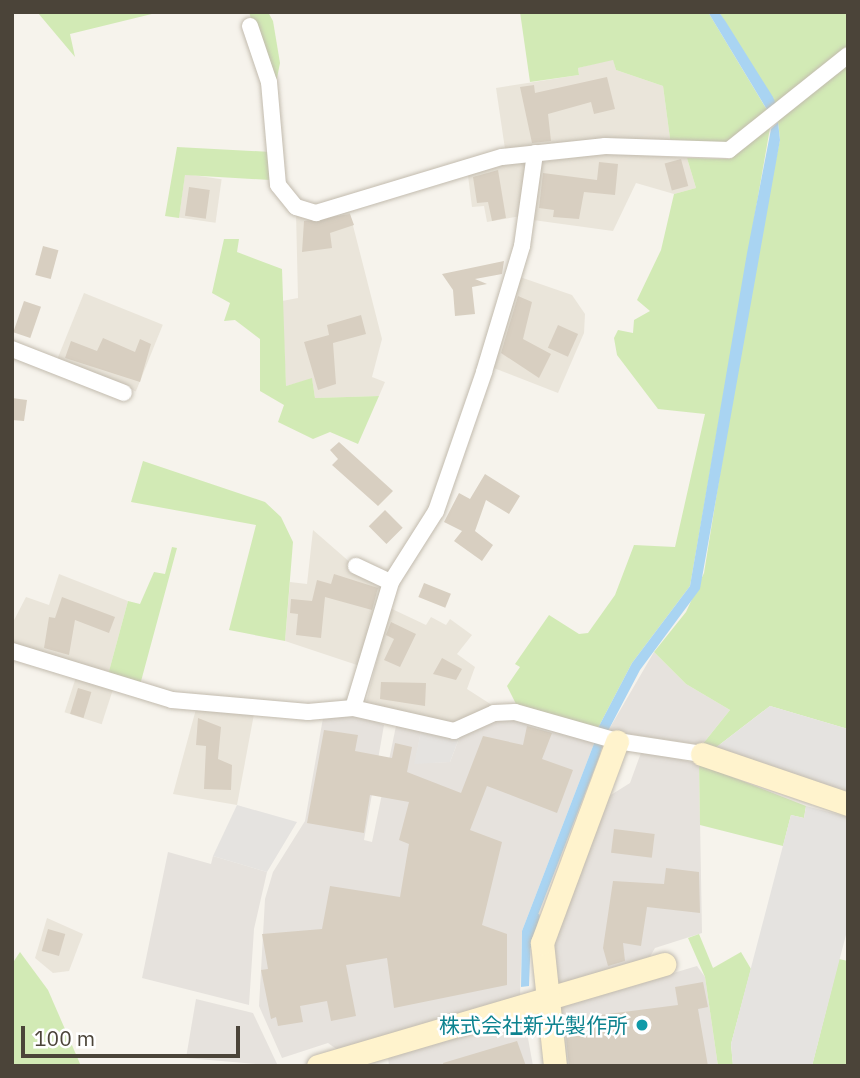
<!DOCTYPE html>
<html>
<head>
<meta charset="utf-8">
<style>
	body { margin:0 }
	#map { position:relative; width:860px; height:1078px; overflow:hidden; background:#f6f3ec; font-family:"IBM Plex Sans","Noto Sans JP",sans-serif }
	div>[style] { position:absolute }
	.residential>* { inset:0; background:#eae5da; transform-origin:0 0 }
	.industrial>* { inset:0; background:#e6e2dd }
	.green>* { inset:0; background:#d2eab5 }
	.parking>* { inset:0; background:#e5e3e0 }
	.water>* { inset:0; background:#a9d4f2 }
	.stream>* { height:4.5px; margin:-2.25px; padding:0 2.25px; transform-origin:2.25px; border-radius:2.25px; background:#a9d4f2 }
	.building>* { inset:0; background:#d8cfc1; transform-origin:0 0 }
	.roads { filter:drop-shadow(0 0 2px #c2bbae) drop-shadow(0 0 2px #c2bbae) }
	.street>* { height:16px; margin:-8px; padding:0 8px; transform-origin:8px; border-radius:8px; background:#fff }
	.secondary>* { height:23px; margin:-11.5px; padding:0 11.5px; transform-origin:11.5px; border-radius:11.5px; background:#fff3cd }
	.dots>* { width:19px; height:19px; translate:-50% -50%; box-sizing:border-box; border:4px solid #fff; border-radius:50% }
	span { translate:-50% -50%; white-space:nowrap; text-align:center; line-height:1.15; -webkit-text-stroke:5px #fff; paint-order:stroke }
	.culture-label { font-size:21px; color:#0d838f }
	.right { translate:-100% -50%; text-align:right }
	.frame { position:absolute; inset:0; border:14px solid #4b4439; pointer-events:none }
	.scale { position:absolute; left:21px; top:1026px; width:219px; height:32px; box-sizing:border-box; border:4px solid #4b4439; border-top:0; padding-left:9px; font-size:21px; line-height:24px; white-space:nowrap; color:#4b4439; -webkit-text-stroke:5px #fff; paint-order:stroke }
</style>
</head>
<body>
<div id="map">
	<div class="residential">
		<i style="clip-path:polygon(613px 59px,616px 70px,663px 86px,671px 146px,505px 149px,496px 88px,579px 75px,578px 68px)"></i>
		<i style="clip-path:polygon(607px 153px,687px 158px,696px 188px,674px 194px,636px 183px,613px 231px,533px 220px,541px 162px)"></i>
		<i style="clip-path:polygon(527px 157px,521px 216px,487px 222px,484px 206px,472px 207px,467px 168px)"></i>
		<i style="left:185px;top:174px;width:37px;height:44px;rotate:8deg"></i>
		<i style="clip-path:polygon(348px 206px,382px 339px,372px 377px,385px 382px,379px 396px,315px 398px,312px 379px,286px 386px,282px 301px,298px 298px,296px 212px)"></i>
		<i style="clip-path:polygon(520px 277px,572px 295px,585px 314px,584px 333px,558px 393px,491px 367px)"></i>
		<i style="left:84px;top:293px;width:85px;height:72px;rotate:22deg"></i>
		<i style="clip-path:polygon(313px 530px,383px 591px,360px 666px,285px 641px,290px 582px,307px 584px)"></i>
		<i style="clip-path:polygon(59px 574px,128px 601px,108px 675px,12px 643px,12px 624px,26px 597px,49px 605px)"></i>
		<i style="clip-path:polygon(390px 608px,426px 625px,431px 617px,446px 625px,450px 619px,472px 635px,457px 654px,475px 667px,467px 689px,495px 707px,457px 727px,365px 707px)"></i>
		<i style="left:76px;top:677px;width:39px;height:37px;rotate:18deg"></i>
		<i style="clip-path:polygon(196px 709px,254px 714px,237px 805px,173px 794px)"></i>
		<i style="clip-path:polygon(47px 918px,83px 934px,69px 971px,53px 973px,35px 958px)"></i>
	</div>
	<div class="industrial">
		<i style="clip-path:polygon(654px 652px,686px 684px,730px 710px,702px 745px,608px 731px)"></i>
		<i style="clip-path:polygon(353px 712px,384px 725px,364px 840px,372px 842px,396px 726px,422px 726px,415px 763px,450px 762px,460px 736px,494px 718px,510px 716px,595px 741px,522px 931px,520px 997px,339px 1051px,328px 1043px,282px 1058px,259px 1006px,265px 899px,273px 872px,305px 821px,323px 718px)"></i>
		<i style="clip-path:polygon(642px 750px,699px 764px,702px 933px,655px 948px,648px 960px,558px 987px,548px 958px,606px 798px,630px 783px)"></i>
		<i style="clip-path:polygon(168px 852px,211px 864px,213px 856px,267px 872px,254px 929px,249px 1005px,142px 978px)"></i>
		<i style="clip-path:polygon(697px 966px,705px 977px,718px 1066px,562px 1066px,559px 1007px)"></i>
		<i style="clip-path:polygon(196px 999px,253px 1013px,278px 1066px,186px 1058px)"></i>
		<i style="clip-path:polygon(524px 1016px,533px 1066px,389px 1066px,388px 1057px)"></i>
	</div>
	<div class="green">
		<i style="clip-path:polygon(160px 12px,70px 34px,75px 57px,38px 13px)"></i>
		<i style="clip-path:polygon(249px 12px,268px 12px,273px 21px,280px 63px,274px 93px)"></i>
		<i style="clip-path:polygon(520px 12px,708px 12px,770px 115px,736px 142px,671px 146px,663px 86px,616px 70px,613px 60px,578px 68px,579px 75px,530px 82px)"></i>
		<i style="clip-path:polygon(719px 12px,848px 12px,848px 48px,777px 107px)"></i>
		<i style="clip-path:polygon(848px 61px,848px 729px,770px 706px,714px 749px,702px 745px,730px 710px,686px 684px,654px 652px,686px 612px,704px 573px,754px 263px,780px 140px,778px 121px)"></i>
		<i style="clip-path:polygon(770px 128px,690px 586px,632px 663px,598px 728px,516px 704px,507px 686px,520px 667px,515px 664px,549px 615px,579px 634px,588px 633px,615px 595px,634px 545px,675px 547px,705px 414px,658px 409px,617px 355px,614px 338px,618px 330px,633px 333px,634px 320px,650px 311px,637px 300px,661px 250px,674px 194px,696px 188px,687px 158px,729px 159px)"></i>
		<i style="clip-path:polygon(177px 147px,271px 152px,270px 180px,185px 175px,179px 218px,165px 216px)"></i>
		<i style="clip-path:polygon(224px 239px,239px 239px,237px 252px,282px 269px,286px 386px,312px 378px,315px 398px,379px 396px,358px 444px,330px 432px,313px 439px,278px 422px,284px 405px,260px 391px,260px 339px,235px 320px,224px 321px,230px 303px,212px 293px)"></i>
		<i style="clip-path:polygon(143px 461px,265px 502px,281px 517px,293px 542px,285px 641px,229px 630px,256px 525px,131px 502px)"></i>
		<i style="clip-path:polygon(172px 547px,177px 548px,140px 685px,108px 675px,128px 601px,140px 604px,154px 572px,165px 574px)"></i>
		<i style="clip-path:polygon(699px 764px,806px 806px,804px 818px,791px 815px,783px 846px,700px 825px)"></i>
		<i style="clip-path:polygon(699px 934px,713px 968px,741px 952px,751px 969px,731px 1044px,733px 1066px,718px 1066px,705px 977px,688px 938px)"></i>
		<i style="clip-path:polygon(20px 952px,48px 990px,81px 1066px,12px 1066px,12px 964px)"></i>
		<i style="clip-path:polygon(839px 959px,848px 961px,848px 1066px,812px 1066px)"></i>
	</div>
	<div class="parking">
		<i style="clip-path:polygon(770px 706px,848px 729px,848px 796px,714px 749px)"></i>
		<i style="clip-path:polygon(422px 726px,460px 736px,450px 762px,414px 764px)"></i>
		<i style="clip-path:polygon(237px 805px,297px 822px,267px 872px,213px 856px)"></i>
		<i style="clip-path:polygon(806px 806px,848px 817px,848px 927px,812px 1066px,733px 1066px,731px 1044px,791px 815px,804px 818px)"></i>
	</div>
	<div class="water">
		<i style="clip-path:polygon(708px 12px,719px 12px,726px 22px,773px 97px,777px 107px,769px 113px)"></i>
		<i style="clip-path:polygon(778px 122px,780px 140px,700px 589px,640px 670px,608px 731px,598px 728px,632px 663px,690px 586px,747px 253px,771px 129px)"></i>
		<i style="clip-path:polygon(595px 741px,603px 744px,599px 757px,531px 933px,529px 986px,521px 987px,522px 931px)"></i>
	</div>
	<div class="stream">
		<i style="left:529px;top:945px;width:30px;rotate:-75deg"></i>
	</div>
	<div class="building">
		<i style="clip-path:polygon(607px 77px,615px 109px,594px 114px,591px 102px,548px 114px,551px 141px,532px 143px,520px 87px,534px 85px,535px 93px)"></i>
		<i style="left:681px;top:159px;width:28px;height:17px;rotate:75deg"></i>
		<i style="clip-path:polygon(599px 162px,618px 164px,615px 195px,584px 192px,579px 219px,553px 217px,554px 210px,539px 208px,543px 173px,597px 180px)"></i>
		<i style="clip-path:polygon(498px 170px,506px 218px,492px 221px,488px 202px,477px 203px,473px 177px)"></i>
		<i style="left:189px;top:187px;width:21px;height:29px;rotate:8deg"></i>
		<i style="clip-path:polygon(350px 214px,354px 225px,330px 233px,332px 248px,302px 252px,304px 221px)"></i>
		<i style="left:43px;top:246px;width:16px;height:30px;rotate:15deg"></i>
		<i style="clip-path:polygon(504px 261px,502px 274px,475px 279px,487px 284px,472px 287px,475px 314px,455px 316px,453px 290px,442px 274px)"></i>
		<i style="clip-path:polygon(518px 296px,532px 302px,523px 339px,551px 354px,539px 378px,501px 353px)"></i>
		<i style="left:24px;top:301px;width:18px;height:33px;rotate:19deg"></i>
		<i style="clip-path:polygon(361px 315px,366px 334px,333px 343px,336px 384px,318px 390px,304px 342px,329px 335px,327px 325px)"></i>
		<i style="left:558px;top:325px;width:22px;height:25px;rotate:24deg"></i>
		<i style="clip-path:polygon(103px 338px,135px 352px,140px 339px,151px 344px,140px 382px,65px 358px,71px 341px,97px 351px)"></i>
		<i style="clip-path:polygon(12px 398px,27px 400px,24px 421px,12px 420px)"></i>
		<i style="clip-path:polygon(339px 442px,393px 491px,378px 506px,332px 465px,338px 459px,330px 450px)"></i>
		<i style="clip-path:polygon(485px 474px,520px 496px,509px 514px,486px 500px,475px 531px,493px 545px,482px 561px,454px 541px,462px 531px,444px 522px,459px 493px,470px 499px)"></i>
		<i style="left:385px;top:510px;width:25px;height:23px;rotate:45deg"></i>
		<i style="clip-path:polygon(334px 574px,378px 588px,372px 610px,325px 597px,321px 638px,296px 635px,298px 614px,290px 613px,291px 599px,312px 601px,317px 580px,331px 584px)"></i>
		<i style="left:424px;top:583px;width:29px;height:15px;rotate:22deg"></i>
		<i style="clip-path:polygon(62px 597px,115px 617px,109px 633px,75px 620px,69px 655px,44px 648px,49px 617px,55px 618px)"></i>
		<i style="clip-path:polygon(391px 622px,416px 634px,400px 667px,384px 660px,394px 639px,386px 635px)"></i>
		<i style="clip-path:polygon(442px 658px,462px 669px,456px 680px,433px 674px)"></i>
		<i style="clip-path:polygon(381px 682px,426px 683px,425px 706px,380px 699px)"></i>
		<i style="left:78px;top:688px;width:14px;height:27px;rotate:17deg"></i>
		<i style="clip-path:polygon(198px 718px,221px 727px,218px 759px,232px 765px,231px 790px,204px 789px,206px 746px,196px 745px)"></i>
		<i style="clip-path:polygon(527px 726px,552px 733px,542px 759px,573px 770px,557px 813px,487px 786px,470px 830px,502px 842px,482px 925px,507px 934px,507px 985px,394px 1008px,387px 958px,346px 965px,356px 1016px,331px 1021px,327px 1001px,300px 1006px,303px 1022px,278px 1026px,276px 1017px,271px 1019px,261px 970px,268px 969px,262px 934px,322px 929px,330px 886px,400px 897px,409px 844px,399px 840px,409px 802px,370px 795px,364px 833px,307px 823px,324px 730px,358px 735px,355px 751px,392px 758px,395px 743px,412px 747px,407px 772px,461px 793px,483px 736px,523px 745px)"></i>
		<i style="left:614px;top:829px;width:41px;height:24px;rotate:7deg"></i>
		<i style="clip-path:polygon(666px 868px,699px 872px,700px 913px,647px 907px,641px 946px,623px 943px,625px 961px,608px 966px,603px 948px,613px 881px,664px 884px)"></i>
		<i style="left:48px;top:929px;width:18px;height:23px;rotate:16deg"></i>
		<i style="clip-path:polygon(703px 982px,708px 1007px,698px 1009px,708px 1066px,569px 1066px,565px 1028px,601px 1022px,600px 1015px,678px 1005px,675px 987px)"></i>
		<i style="clip-path:polygon(517px 1041px,526px 1066px,444px 1066px,443px 1063px)"></i>
	</div>
	<div class="roads">
		<div class="street">
			<i style="left:250px;top:26px;width:59px;rotate:71.3deg"></i>
			<i style="left:269px;top:82px;width:103px;rotate:85deg"></i>
			<i style="left:278px;top:185px;width:28px;rotate:51deg"></i>
			<i style="left:296px;top:207px;width:21px;rotate:17deg"></i>
			<i style="left:316px;top:213px;width:194px;rotate:-16.8deg"></i>
			<i style="left:502px;top:157px;width:104px;rotate:-6.1deg"></i>
			<i style="left:605px;top:146px;width:124px;rotate:1.8deg"></i>
			<i style="left:729px;top:150px;width:152px;rotate:-38.6deg"></i>
			<i style="left:12px;top:349px;width:120px;rotate:21.4deg"></i>
			<i style="left:356px;top:566px;width:38px;rotate:25deg"></i>
			<i style="left:12px;top:651px;width:167px;rotate:17deg"></i>
			<i style="left:172px;top:700px;width:137px;rotate:5deg"></i>
			<i style="left:308px;top:712px;width:45px;rotate:-5.1deg"></i>
			<i style="left:353px;top:708px;width:104px;rotate:12.8deg"></i>
			<i style="left:454px;top:731px;width:44px;rotate:-24.2deg"></i>
			<i style="left:494px;top:713px;width:21px;rotate:-3deg"></i>
			<i style="left:515px;top:712px;width:106px;rotate:15.9deg"></i>
			<i style="left:617px;top:741px;width:86px;rotate:8.7deg"></i>
			<i style="left:353px;top:708px;width:132px;rotate:-73.2deg"></i>
			<i style="left:391px;top:582px;width:84px;rotate:-57.6deg"></i>
			<i style="left:436px;top:511px;width:147px;rotate:-70.9deg"></i>
			<i style="left:484px;top:372px;width:132px;rotate:-73.2deg"></i>
			<i style="left:522px;top:246px;width:94px;rotate:-82deg"></i>
		</div>
		<div class="secondary">
			<i style="left:702px;top:754px;width:154px;rotate:18.9deg"></i>
			<i style="left:318px;top:1066px;width:361px;rotate:-16.4deg"></i>
			<i style="left:555px;top:1066px;width:124px;rotate:-96deg"></i>
			<i style="left:542px;top:943px;width:215px;rotate:-69.6deg"></i>
		</div>
	</div>
	<div class="dots">
		<i style="left:642px;top:1025px;background:#0f9aa8"></i>
	</div>
	<div class="culture-label">
		<span class="right" style="left:628px;top:1025px">株式会社新光製作所</span>
	</div>
	<div class="frame"></div>
	<div class="scale">100 m</div>
</div>
</body>
</html>
